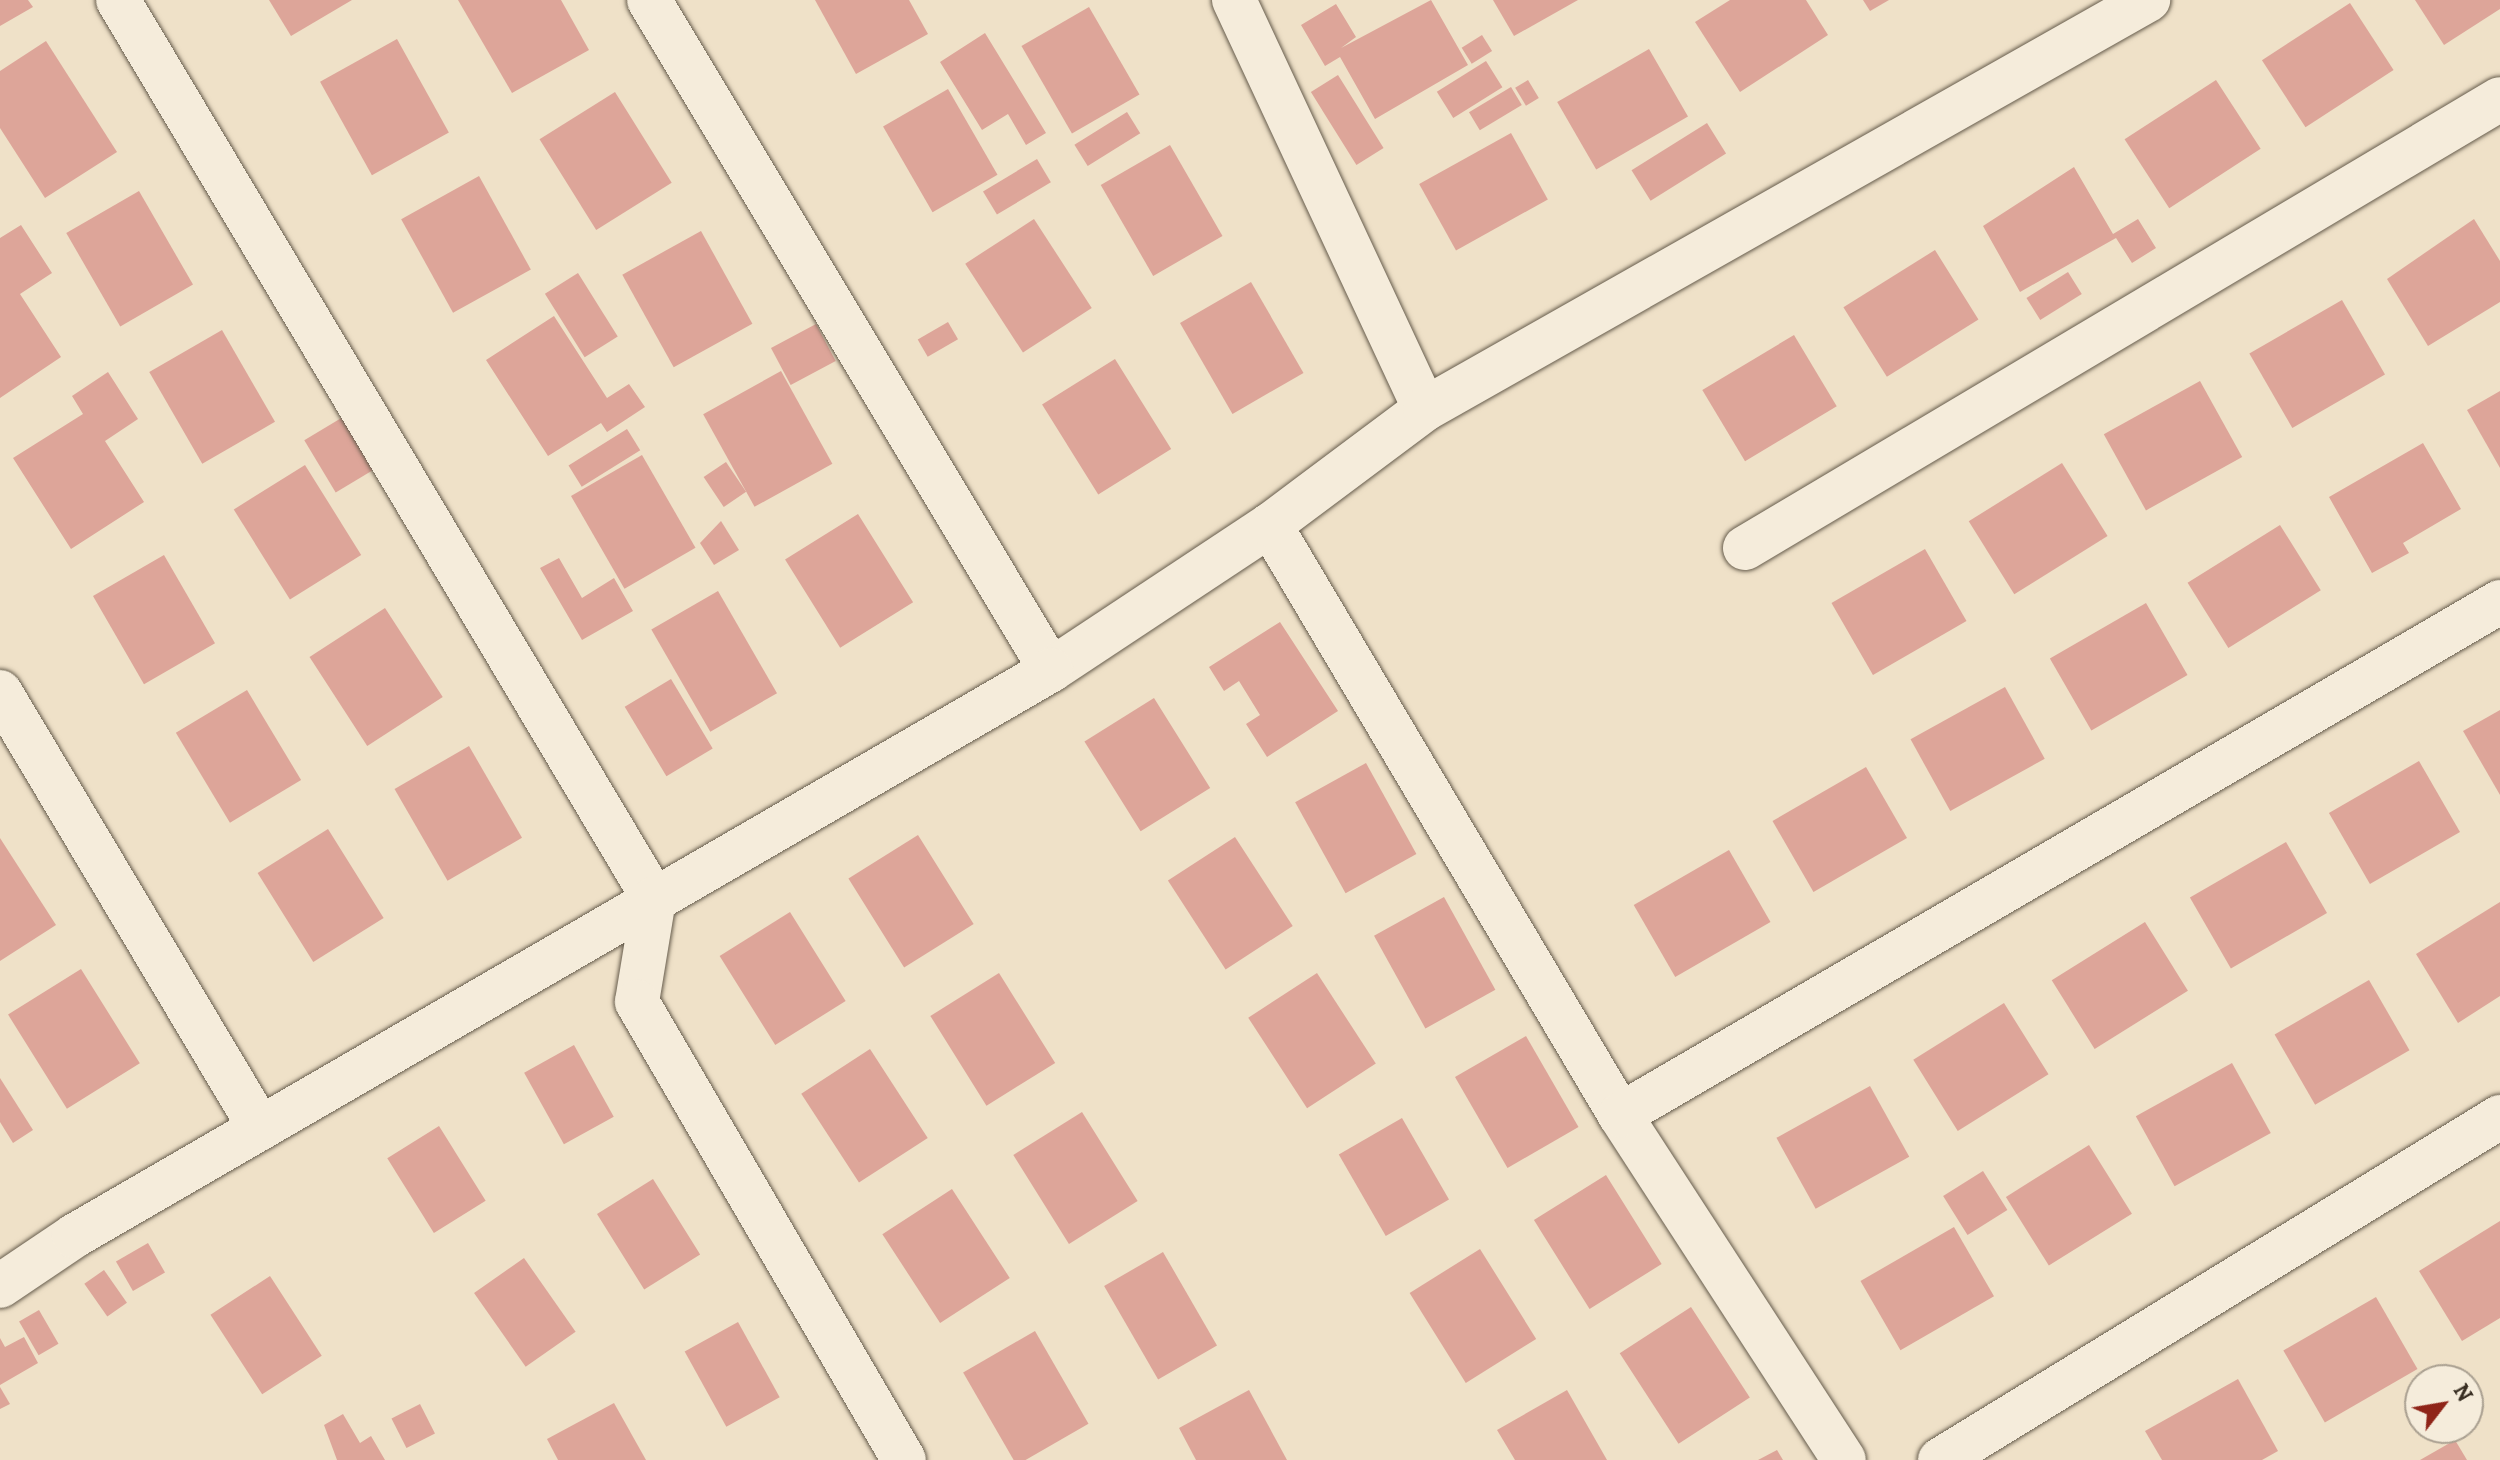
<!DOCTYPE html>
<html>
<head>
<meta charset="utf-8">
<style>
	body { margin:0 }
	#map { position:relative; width:2500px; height:1460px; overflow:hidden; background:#efe1c8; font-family:Alegreya,serif }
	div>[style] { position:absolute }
	.building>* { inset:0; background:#dda599; transform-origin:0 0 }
	.roads { filter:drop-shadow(0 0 2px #665c4c) drop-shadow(0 0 2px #665c4c) }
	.street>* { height:44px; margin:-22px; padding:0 22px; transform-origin:22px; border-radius:22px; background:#f5ecdb }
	span { translate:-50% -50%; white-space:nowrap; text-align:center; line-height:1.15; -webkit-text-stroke:7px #f5ecdb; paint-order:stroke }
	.north { position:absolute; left:2404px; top:1364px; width:80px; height:80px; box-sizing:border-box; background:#f5ecdb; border:2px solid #aaa091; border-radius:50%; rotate:59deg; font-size:22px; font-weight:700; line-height:32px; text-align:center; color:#392f23 }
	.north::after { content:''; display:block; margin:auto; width:28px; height:36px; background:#8f2418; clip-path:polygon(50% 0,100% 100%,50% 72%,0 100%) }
</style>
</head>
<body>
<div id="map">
	<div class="building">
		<i style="clip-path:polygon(0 0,28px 0,33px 7px,0 26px)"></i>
		<i style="clip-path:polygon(269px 0,352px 0,291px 36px)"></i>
		<i style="clip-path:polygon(458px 0,561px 0,589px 50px,512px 93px)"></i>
		<i style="clip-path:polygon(815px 0,909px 0,928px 34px,856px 74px)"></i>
		<i style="clip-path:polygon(1431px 0,1468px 65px,1375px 119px,1340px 57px,1325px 66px,1301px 25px,1336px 4px,1356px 37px,1341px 48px)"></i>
		<i style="clip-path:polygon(1493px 0,1578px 0,1514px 36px)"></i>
		<i style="clip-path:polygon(1730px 0,1806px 0,1828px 35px,1740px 92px,1695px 22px)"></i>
		<i style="clip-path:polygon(1863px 0,1889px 0,1870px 11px)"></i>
		<i style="clip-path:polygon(2415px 0,2500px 0,2500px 9px,2444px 45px)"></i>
		<i style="left:2350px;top:3px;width:80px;height:105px;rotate:57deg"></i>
		<i style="left:1089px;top:7px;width:101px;height:78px;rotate:60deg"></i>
		<i style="clip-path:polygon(985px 33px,1046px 133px,1026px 145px,1008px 114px,982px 130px,940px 62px)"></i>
		<i style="left:1482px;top:35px;width:19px;height:24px;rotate:58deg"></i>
		<i style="left:397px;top:39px;width:107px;height:88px;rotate:61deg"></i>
		<i style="clip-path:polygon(46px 41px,117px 152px,45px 198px,0 128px,0 71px)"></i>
		<i style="left:1649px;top:49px;width:78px;height:106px;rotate:60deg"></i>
		<i style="left:1486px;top:61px;width:31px;height:58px;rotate:58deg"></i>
		<i style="left:1338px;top:75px;width:86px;height:32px;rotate:58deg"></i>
		<i style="left:1528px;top:80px;width:21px;height:15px;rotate:59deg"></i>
		<i style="left:2216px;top:80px;width:82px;height:109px;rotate:57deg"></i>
		<i style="left:1511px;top:87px;width:21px;height:49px;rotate:59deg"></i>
		<i style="left:948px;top:89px;width:99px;height:75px;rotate:60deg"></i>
		<i style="left:615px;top:92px;width:107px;height:89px;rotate:58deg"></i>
		<i style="left:1127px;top:112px;width:25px;height:62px;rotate:58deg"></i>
		<i style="left:1707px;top:123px;width:36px;height:89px;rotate:58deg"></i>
		<i style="left:1511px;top:133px;width:76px;height:105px;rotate:61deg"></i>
		<i style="left:1170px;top:145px;width:105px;height:80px;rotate:60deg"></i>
		<i style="left:1037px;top:159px;width:27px;height:63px;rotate:59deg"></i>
		<i style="clip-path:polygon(2074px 167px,2113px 234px,2138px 219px,2156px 248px,2132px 263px,2116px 238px,2020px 292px,1983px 226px)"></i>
		<i style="left:479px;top:176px;width:107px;height:89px;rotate:61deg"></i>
		<i style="left:139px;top:191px;width:108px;height:84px;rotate:60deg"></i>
		<i style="left:1034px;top:219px;width:106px;height:82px;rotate:57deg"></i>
		<i style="clip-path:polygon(2474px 219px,2500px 261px,2500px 302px,2428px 346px,2387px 279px)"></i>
		<i style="clip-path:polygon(21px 225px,52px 273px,20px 294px,61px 357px,0 398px,0 238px)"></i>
		<i style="left:701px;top:231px;width:106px;height:90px;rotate:61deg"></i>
		<i style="left:1935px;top:250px;width:82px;height:108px;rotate:58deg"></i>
		<i style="left:2068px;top:272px;width:26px;height:49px;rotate:58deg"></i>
		<i style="left:578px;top:273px;width:75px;height:39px;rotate:58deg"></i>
		<i style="left:1251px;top:282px;width:105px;height:82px;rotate:60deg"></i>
		<i style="left:2342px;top:300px;width:86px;height:107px;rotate:60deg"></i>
		<i style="clip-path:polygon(554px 316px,607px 398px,629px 384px,645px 407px,607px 432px,601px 423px,548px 456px,486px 360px)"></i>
		<i style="left:948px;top:322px;width:20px;height:35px;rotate:60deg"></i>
		<i style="left:816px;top:324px;width:42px;height:51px;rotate:62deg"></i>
		<i style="left:222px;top:330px;width:106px;height:84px;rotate:60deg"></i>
		<i style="left:1794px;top:335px;width:83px;height:107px;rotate:59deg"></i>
		<i style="left:1115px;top:359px;width:106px;height:86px;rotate:58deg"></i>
		<i style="left:781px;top:371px;width:106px;height:89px;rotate:61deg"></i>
		<i style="clip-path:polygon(108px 372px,138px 419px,105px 441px,144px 502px,71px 549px,13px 458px,83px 414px,72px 396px)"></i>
		<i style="left:2200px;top:381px;width:87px;height:110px;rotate:61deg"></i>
		<i style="clip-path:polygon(2500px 391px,2500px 468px,2467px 410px)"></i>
		<i style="left:348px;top:414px;width:61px;height:51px;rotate:59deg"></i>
		<i style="left:627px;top:429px;width:25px;height:69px;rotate:58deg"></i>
		<i style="clip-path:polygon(2423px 443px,2461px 509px,2403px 543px,2409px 553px,2372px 573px,2329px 497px)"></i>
		<i style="left:642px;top:455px;width:107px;height:82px;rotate:60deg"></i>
		<i style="left:726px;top:462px;width:36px;height:27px;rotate:56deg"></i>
		<i style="left:2062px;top:463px;width:86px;height:110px;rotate:58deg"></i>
		<i style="left:305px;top:465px;width:106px;height:84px;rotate:58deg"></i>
		<i style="left:858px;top:514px;width:104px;height:86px;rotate:58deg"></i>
		<i style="clip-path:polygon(721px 521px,739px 550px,714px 565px,700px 543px)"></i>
		<i style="left:2280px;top:525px;width:77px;height:109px;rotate:58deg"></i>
		<i style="left:1925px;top:549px;width:83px;height:108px;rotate:60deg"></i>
		<i style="left:164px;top:555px;width:102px;height:82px;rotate:60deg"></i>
		<i style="clip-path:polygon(559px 558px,582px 598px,614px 578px,633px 611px,582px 640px,540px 568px)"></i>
		<i style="left:718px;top:591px;width:118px;height:77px;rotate:60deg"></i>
		<i style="left:2146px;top:603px;width:83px;height:111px;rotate:60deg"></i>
		<i style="left:385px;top:608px;width:106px;height:90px;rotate:57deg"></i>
		<i style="clip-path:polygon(1280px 622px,1338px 711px,1267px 757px,1246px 724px,1260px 715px,1239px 681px,1224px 691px,1209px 667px)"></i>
		<i style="left:671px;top:679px;width:81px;height:54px;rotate:59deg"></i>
		<i style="left:2005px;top:687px;width:82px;height:108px;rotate:61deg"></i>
		<i style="left:247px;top:690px;width:105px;height:83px;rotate:59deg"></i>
		<i style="left:1154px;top:698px;width:106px;height:82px;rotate:58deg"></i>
		<i style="clip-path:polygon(2500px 710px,2500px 795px,2463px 731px)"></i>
		<i style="left:469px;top:746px;width:106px;height:86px;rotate:60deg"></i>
		<i style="left:2419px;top:761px;width:82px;height:104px;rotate:60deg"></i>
		<i style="left:1366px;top:763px;width:104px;height:81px;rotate:61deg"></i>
		<i style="left:1866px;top:767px;width:82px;height:108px;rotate:60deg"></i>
		<i style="left:328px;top:829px;width:105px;height:83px;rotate:58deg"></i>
		<i style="left:918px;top:835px;width:105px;height:82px;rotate:58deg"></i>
		<i style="left:1235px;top:837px;width:106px;height:80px;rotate:57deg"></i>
		<i style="clip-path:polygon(0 838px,56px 925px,0 961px)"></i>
		<i style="left:2286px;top:842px;width:82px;height:111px;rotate:60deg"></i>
		<i style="left:1729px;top:850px;width:83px;height:110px;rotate:60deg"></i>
		<i style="left:1444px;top:897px;width:106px;height:80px;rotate:61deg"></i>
		<i style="clip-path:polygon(2500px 902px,2500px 996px,2458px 1023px,2416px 954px)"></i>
		<i style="left:790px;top:912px;width:105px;height:83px;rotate:58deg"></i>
		<i style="left:2145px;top:922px;width:81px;height:110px;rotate:58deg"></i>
		<i style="left:81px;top:969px;width:111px;height:86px;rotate:58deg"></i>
		<i style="left:999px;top:973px;width:106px;height:81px;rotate:58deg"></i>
		<i style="left:1317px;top:973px;width:108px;height:82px;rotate:57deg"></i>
		<i style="left:2369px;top:980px;width:81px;height:109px;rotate:60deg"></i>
		<i style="left:2004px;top:1003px;width:84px;height:107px;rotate:58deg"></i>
		<i style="left:1526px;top:1036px;width:105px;height:82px;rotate:60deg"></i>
		<i style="left:574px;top:1045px;width:82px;height:57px;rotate:61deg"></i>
		<i style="left:870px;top:1049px;width:106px;height:82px;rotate:57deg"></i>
		<i style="left:2232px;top:1063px;width:80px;height:110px;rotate:61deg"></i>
		<i style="clip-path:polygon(0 1078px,33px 1130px,13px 1143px,0 1122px)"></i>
		<i style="left:1870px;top:1086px;width:81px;height:107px;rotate:61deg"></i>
		<i style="left:1082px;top:1112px;width:105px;height:81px;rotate:58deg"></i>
		<i style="left:1402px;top:1118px;width:94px;height:73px;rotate:60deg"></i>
		<i style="left:439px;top:1126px;width:88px;height:61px;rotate:58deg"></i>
		<i style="left:2089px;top:1145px;width:81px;height:98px;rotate:58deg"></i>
		<i style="left:1983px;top:1171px;width:46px;height:47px;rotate:58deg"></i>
		<i style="left:1606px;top:1175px;width:105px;height:85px;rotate:58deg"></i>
		<i style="left:653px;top:1179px;width:89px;height:66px;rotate:58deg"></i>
		<i style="left:952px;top:1189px;width:106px;height:83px;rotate:57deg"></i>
		<i style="clip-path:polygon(2500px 1221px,2500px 1318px,2462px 1341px,2419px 1271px)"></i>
		<i style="left:1954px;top:1227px;width:80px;height:108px;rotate:60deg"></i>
		<i style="left:148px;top:1243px;width:34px;height:37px;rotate:60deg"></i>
		<i style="left:1480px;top:1249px;width:106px;height:83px;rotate:58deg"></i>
		<i style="left:1163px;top:1252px;width:108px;height:68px;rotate:60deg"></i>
		<i style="left:524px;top:1258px;width:90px;height:61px;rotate:55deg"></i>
		<i style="left:104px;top:1270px;width:40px;height:24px;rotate:55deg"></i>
		<i style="left:270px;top:1276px;width:95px;height:71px;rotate:57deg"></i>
		<i style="left:2376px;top:1297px;width:83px;height:107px;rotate:60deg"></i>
		<i style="left:1691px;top:1307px;width:108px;height:85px;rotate:57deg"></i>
		<i style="left:39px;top:1310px;width:39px;height:23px;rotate:60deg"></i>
		<i style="left:738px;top:1322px;width:86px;height:61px;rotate:61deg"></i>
		<i style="left:1035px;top:1331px;width:107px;height:83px;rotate:60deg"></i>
		<i style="clip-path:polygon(24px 1337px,38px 1363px,0 1385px,0 1338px,5px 1347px)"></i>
		<i style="clip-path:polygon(2238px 1379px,2278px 1451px,2262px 1460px,2162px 1460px,2145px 1431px)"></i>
		<i style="clip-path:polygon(0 1387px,10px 1404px,0 1409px)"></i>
		<i style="clip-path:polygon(1249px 1390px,1287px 1460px,1196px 1460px,1179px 1428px)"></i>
		<i style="clip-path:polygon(1567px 1390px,1607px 1460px,1515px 1460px,1497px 1430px)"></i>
		<i style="clip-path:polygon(614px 1403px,646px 1460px,558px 1460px,547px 1439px)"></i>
		<i style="left:420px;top:1404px;width:33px;height:32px;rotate:63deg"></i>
		<i style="clip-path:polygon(343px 1414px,360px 1443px,371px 1436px,385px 1460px,337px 1460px,324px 1425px)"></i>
		<i style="clip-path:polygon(2455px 1440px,2467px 1460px,2420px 1460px)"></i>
		<i style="clip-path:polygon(1777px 1450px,1783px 1460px,1758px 1460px)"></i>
	</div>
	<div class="roads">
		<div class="street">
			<i style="left:118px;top:0;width:1047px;rotate:59.2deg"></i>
			<i style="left:654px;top:899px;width:104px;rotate:99.4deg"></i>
			<i style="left:637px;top:1002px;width:530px;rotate:59.76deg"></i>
			<i style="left:649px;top:0;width:781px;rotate:59.04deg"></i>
			<i style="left:1051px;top:670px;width:263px;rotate:-33.5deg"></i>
			<i style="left:1270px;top:525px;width:686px;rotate:59.32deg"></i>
			<i style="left:1620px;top:1115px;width:411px;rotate:57deg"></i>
			<i style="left:1234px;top:0;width:451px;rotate:65deg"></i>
			<i style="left:1270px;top:525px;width:194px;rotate:-36.8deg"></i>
			<i style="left:1425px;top:409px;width:831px;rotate:-29.5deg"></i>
			<i style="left:1745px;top:548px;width:878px;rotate:-30.74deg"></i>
			<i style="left:0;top:692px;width:508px;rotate:59.19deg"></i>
			<i style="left:1620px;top:1115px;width:1019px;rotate:-30.24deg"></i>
			<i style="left:0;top:1286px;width:89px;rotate:-34deg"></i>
			<i style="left:74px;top:1236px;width:1129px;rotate:-30.08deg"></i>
			<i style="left:1940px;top:1460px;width:657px;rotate:-31.49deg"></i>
		</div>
	</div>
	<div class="north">N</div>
</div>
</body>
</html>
